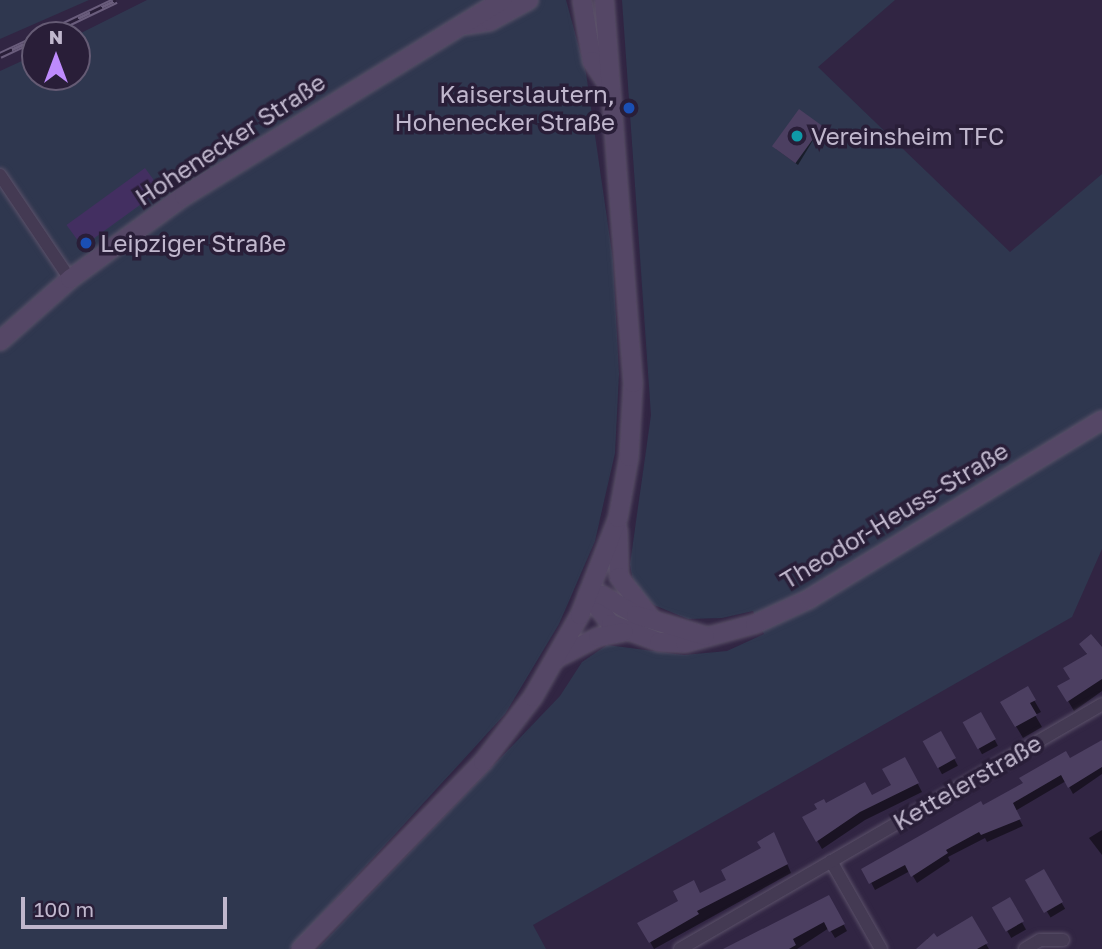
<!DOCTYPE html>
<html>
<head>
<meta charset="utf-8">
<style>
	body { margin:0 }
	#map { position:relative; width:1102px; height:949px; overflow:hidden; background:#312543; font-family:"Golos Text",sans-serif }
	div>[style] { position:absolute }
	.green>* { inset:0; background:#2f374f }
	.water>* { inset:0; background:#432f61; transform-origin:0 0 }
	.shadow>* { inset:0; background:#0007; transform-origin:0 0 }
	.building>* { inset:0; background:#4c3f61; transform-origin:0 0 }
	.roads { filter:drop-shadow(0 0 2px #5c526a) drop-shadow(0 0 2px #5c526a) }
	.street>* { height:12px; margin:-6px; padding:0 6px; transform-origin:6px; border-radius:6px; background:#443a53 }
	.secondary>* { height:18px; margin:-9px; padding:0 9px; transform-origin:9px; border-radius:9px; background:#554766 }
	.rail>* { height:7px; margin-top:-3.5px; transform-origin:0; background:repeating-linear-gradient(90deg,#291e38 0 13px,#6a5d7c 0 26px); box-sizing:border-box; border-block:2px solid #6a5d7c }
	.dots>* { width:19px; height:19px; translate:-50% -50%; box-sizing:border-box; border:4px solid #291e38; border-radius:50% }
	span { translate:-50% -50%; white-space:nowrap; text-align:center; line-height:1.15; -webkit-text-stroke:7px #291e38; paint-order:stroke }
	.poi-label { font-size:24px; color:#c0b7cd }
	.right { translate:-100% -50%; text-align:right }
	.left { translate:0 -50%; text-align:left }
	.street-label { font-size:24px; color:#c0b7cd }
	.north { position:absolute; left:21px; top:21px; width:70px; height:70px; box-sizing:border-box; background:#291e38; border:2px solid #655b74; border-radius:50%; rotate:0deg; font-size:19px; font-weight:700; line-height:28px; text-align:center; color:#c0b7cd }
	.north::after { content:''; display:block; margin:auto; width:24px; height:32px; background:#be8bfd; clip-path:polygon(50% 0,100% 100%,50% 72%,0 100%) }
	.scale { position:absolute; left:21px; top:897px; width:206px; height:32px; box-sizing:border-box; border:4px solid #c0b7cd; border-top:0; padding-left:9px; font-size:21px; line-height:24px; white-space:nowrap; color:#c0b7cd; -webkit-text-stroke:5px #291e38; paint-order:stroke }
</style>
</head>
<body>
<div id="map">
	<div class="green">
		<i style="clip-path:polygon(0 0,89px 0,0 39px)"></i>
		<i style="clip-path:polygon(147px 0,566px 0,586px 73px,613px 260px,619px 374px,615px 453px,595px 541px,559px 624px,505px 714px,290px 949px,0 949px,0 71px,35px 55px,35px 77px,77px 77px,77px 35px)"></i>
		<i style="clip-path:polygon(622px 0,895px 0,818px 67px,1010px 252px,1102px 174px,1102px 549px,1072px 617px,533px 925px,546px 949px,317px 949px,560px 696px,582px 662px,607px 645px,684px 655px,727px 651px,764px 634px,753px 611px,722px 618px,688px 619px,654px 605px,637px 589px,632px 576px,630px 564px,651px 415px)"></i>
	</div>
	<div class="water">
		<i style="left:145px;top:168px;width:27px;height:97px;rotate:54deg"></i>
	</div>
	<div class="shadow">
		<i style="clip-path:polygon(821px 127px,798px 165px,776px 149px)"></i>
		<i style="clip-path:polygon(1081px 644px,1102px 650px,1102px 691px,1074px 711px,1060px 687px,1072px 680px,1088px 656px)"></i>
		<i style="clip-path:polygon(1027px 688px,1041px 712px,1035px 715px,1042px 727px,1023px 738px,1002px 703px)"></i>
		<i style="left:981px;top:714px;width:36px;height:18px;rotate:62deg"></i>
		<i style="left:941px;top:734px;width:36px;height:18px;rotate:62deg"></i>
		<i style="clip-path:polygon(1102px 742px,1102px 774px,1073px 794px,1066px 781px,1015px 811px,1023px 826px,987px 842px,985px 838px,948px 857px,950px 861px,917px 883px,910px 871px,875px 890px,864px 869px)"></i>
		<i style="clip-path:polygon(905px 759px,922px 792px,865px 820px,822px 849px,804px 818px,826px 805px,872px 797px,893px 786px)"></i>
		<i style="clip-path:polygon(1102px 830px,1102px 855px,1089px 838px)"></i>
		<i style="clip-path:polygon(778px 842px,791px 873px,654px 949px,640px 924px,729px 880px)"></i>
		<i style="left:1043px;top:872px;width:43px;height:17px;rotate:59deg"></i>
		<i style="clip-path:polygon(829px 897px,847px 931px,835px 938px,829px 928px,797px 949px,726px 949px)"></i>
		<i style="left:1009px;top:900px;width:34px;height:17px;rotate:60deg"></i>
		<i style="clip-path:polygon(971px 919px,989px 949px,934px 949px,927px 939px,933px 935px,936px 939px)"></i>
	</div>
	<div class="building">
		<i style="left:799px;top:109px;width:29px;height:46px;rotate:36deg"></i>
		<i style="clip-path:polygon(1091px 634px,1102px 647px,1102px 679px,1067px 702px,1057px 686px,1070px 679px,1063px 668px,1087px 654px,1079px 644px)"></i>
		<i style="clip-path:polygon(1028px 686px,1036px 700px,1030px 703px,1037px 715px,1015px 727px,1000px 702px)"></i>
		<i style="left:981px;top:712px;width:31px;height:21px;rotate:61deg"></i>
		<i style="left:941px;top:731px;width:31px;height:21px;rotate:61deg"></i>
		<i style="clip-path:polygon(1102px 740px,1102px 767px,1068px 788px,1061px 775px,1013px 803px,1021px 819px,981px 835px,979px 832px,946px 850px,948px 853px,911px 877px,905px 865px,869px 884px,861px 869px,981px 801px,983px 805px,1023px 783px,1019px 778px,1066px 751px,1070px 758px)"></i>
		<i style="clip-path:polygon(905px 757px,919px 783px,860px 812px,816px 842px,802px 817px,817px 809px,814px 804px,824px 799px,826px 803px,865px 782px,872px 795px,891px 785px,882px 769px)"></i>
		<i style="clip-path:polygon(774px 832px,788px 864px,697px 911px,699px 914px,649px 943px,637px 923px,678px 901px,673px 891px,694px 880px,700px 893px,726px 880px,721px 870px,761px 848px,757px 842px)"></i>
		<i style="left:1044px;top:869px;width:38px;height:22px;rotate:60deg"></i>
		<i style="clip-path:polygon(829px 895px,845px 924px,829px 932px,824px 922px,793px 939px,796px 945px,789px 949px,723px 949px)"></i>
		<i style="left:1010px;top:897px;width:28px;height:21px;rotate:60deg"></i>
		<i style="clip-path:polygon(972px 916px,988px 943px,977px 949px,916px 949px,934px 933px,937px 937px)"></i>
	</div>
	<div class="roads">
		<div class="street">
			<i style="left:0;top:175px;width:125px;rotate:56.1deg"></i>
			<i style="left:831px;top:861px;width:101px;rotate:60.4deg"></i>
			<i style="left:680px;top:949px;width:488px;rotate:-30.1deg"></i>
			<i style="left:1025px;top:949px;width:17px;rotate:-31deg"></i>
			<i style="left:1040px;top:940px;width:23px"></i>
		</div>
		<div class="secondary">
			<i style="left:582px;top:0;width:62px;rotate:80.7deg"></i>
			<i style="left:592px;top:61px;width:32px;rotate:56deg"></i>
			<i style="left:466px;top:25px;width:24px;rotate:-9deg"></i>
			<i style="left:490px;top:21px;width:44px;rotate:-28.3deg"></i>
			<i style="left:0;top:341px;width:94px;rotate:-41.5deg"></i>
			<i style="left:70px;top:279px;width:141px;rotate:-36.1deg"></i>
			<i style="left:184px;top:196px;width:374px;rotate:-31.6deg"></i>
			<i style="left:618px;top:530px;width:47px;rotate:88.8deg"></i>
			<i style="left:619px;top:577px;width:47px;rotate:51.9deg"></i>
			<i style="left:588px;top:594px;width:38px;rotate:53deg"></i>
			<i style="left:611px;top:624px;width:51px;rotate:20.6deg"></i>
			<i style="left:659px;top:642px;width:26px;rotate:2deg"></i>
			<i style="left:685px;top:643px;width:73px;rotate:-15.2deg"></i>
			<i style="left:755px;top:624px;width:60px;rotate:-24.8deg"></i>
			<i style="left:809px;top:599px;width:343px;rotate:-31.4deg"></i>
			<i style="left:588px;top:594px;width:14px;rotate:4deg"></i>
			<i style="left:602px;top:595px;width:39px;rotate:30deg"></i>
			<i style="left:636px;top:615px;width:72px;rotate:16.9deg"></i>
			<i style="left:557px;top:658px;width:46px;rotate:-27.1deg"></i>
			<i style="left:598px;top:637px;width:26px;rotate:-11deg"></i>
			<i style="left:301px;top:949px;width:261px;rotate:-45.8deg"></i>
			<i style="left:483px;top:762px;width:82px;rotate:-52.4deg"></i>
			<i style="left:533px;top:697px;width:95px;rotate:-60.2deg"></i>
			<i style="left:580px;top:615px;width:104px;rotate:-68.6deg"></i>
			<i style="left:618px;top:518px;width:62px;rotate:-79.8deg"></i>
			<i style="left:629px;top:457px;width:74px;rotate:-86.9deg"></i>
			<i style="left:633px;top:383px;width:384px;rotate:-94.3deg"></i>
		</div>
	</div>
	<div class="rail">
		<i style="left:43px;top:35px;width:81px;rotate:-25.6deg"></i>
		<i style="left:0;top:55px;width:38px;rotate:-25deg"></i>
	</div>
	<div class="dots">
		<i style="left:629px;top:108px;background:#1a4fb4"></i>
		<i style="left:797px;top:136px;background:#0f9aa8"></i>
		<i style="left:86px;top:243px;background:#1a4fb4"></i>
	</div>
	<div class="poi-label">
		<span class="right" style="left:615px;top:108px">Kaiserslautern,<br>Hohenecker Straße</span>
		<span class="left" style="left:811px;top:136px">Vereinsheim TFC</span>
		<span class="left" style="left:100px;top:243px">Leipziger Straße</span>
	</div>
	<div class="street-label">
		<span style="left:230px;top:139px;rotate:-33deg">Hohenecker Straße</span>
		<span style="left:894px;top:515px;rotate:-31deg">Theodor-Heuss-Straße</span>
		<span style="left:967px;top:782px;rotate:-30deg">Kettelerstraße</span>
	</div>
	<div class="north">N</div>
	<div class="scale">100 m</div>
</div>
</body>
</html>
